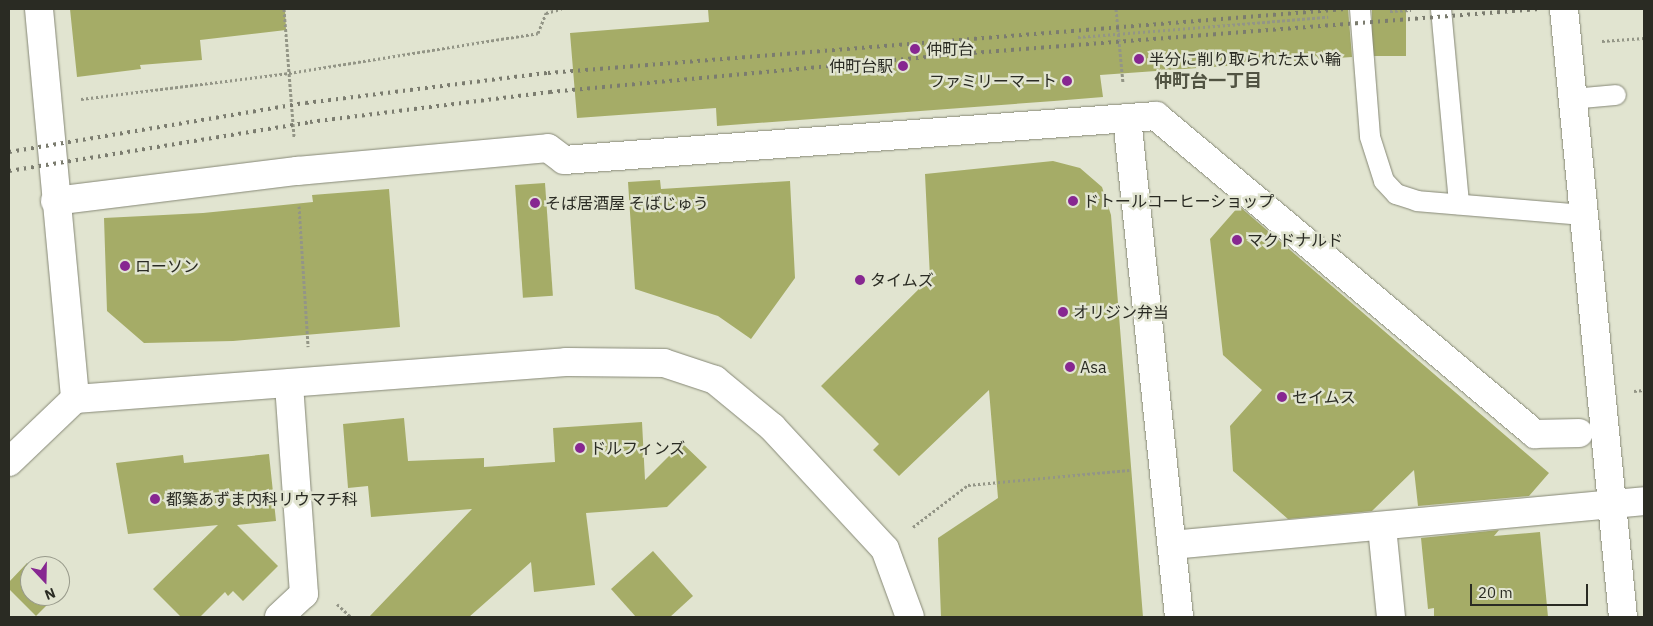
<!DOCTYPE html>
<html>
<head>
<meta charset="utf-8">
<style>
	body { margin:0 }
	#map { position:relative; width:1653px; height:626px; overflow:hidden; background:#e1e4d0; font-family:"IBM Plex Sans","Noto Sans JP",sans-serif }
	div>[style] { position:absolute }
	.building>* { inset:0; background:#a5ac67; transform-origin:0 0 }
	.path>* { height:3px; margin-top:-1.5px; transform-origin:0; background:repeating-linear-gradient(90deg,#939586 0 2.5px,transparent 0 5px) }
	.roads { filter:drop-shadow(0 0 1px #868876) drop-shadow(0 0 1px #868876) }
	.lane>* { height:20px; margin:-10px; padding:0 10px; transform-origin:10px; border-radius:10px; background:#fff }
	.street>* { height:28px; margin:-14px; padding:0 14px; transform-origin:14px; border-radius:14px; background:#fff }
	.secondary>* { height:28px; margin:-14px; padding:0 14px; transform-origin:14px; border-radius:14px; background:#fff }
	.rail>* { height:4px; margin-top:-2px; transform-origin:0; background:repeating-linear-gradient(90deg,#7b7c6f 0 2.5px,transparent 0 7.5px) }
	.dots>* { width:14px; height:14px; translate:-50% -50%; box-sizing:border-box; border:2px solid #e1e4d0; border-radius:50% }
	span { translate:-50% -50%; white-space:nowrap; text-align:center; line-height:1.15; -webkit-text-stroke:5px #e1e4d0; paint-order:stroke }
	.poi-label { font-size:16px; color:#2a2b23 }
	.left { translate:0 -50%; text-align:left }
	.right { translate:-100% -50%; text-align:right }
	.neighbourhood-label { font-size:18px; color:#515342; font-weight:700 }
	.frame { position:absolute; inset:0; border:10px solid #2a2b23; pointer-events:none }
	.north { position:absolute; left:20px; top:556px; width:50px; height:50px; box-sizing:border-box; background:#e1e4d0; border:1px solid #989a8b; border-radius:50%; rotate:159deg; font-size:14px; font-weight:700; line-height:20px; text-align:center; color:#2a2b23 }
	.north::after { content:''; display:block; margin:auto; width:18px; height:22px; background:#872791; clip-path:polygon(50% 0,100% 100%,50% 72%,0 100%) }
	.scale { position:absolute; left:1470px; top:584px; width:118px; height:22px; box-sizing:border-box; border:2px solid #2a2b23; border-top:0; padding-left:6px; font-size:15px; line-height:18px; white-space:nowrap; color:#2a2b23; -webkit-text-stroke:4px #e1e4d0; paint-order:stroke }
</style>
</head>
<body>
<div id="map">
	<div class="building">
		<i style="clip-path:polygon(70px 9px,285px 9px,286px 30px,200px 40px,202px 60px,140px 65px,141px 69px,77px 77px)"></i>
		<i style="clip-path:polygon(708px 9px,1348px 9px,1352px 57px,1100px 75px,1103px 97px,1054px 101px,717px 126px,716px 108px,577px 118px,570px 33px,709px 22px)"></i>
		<i style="left:1372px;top:9px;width:34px;height:47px"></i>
		<i style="clip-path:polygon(1053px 161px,1080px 168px,1102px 187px,1111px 215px,1143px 617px,941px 617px,938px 538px,998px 498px,989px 390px,899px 476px,873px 450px,879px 444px,821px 386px,930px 278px,925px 174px)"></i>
		<i style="clip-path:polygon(660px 180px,661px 189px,790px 181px,795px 278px,751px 339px,718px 316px,635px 289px,628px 182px)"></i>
		<i style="left:545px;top:183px;width:113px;height:30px;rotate:86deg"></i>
		<i style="clip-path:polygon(389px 189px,400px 327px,233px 341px,144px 343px,107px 311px,104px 218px,203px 213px,313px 202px,312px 195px)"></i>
		<i style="clip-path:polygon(1239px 206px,1549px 473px,1529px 496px,1418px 506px,1414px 470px,1372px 511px,1288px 519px,1233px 471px,1230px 426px,1262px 390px,1223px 355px,1210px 239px)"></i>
		<i style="clip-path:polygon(404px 418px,408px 461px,484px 458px,484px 467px,555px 462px,553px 428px,642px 422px,645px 480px,682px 443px,707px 467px,667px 507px,586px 513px,595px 585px,534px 592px,531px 562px,469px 617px,369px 617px,472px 509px,371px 517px,368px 486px,348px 488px,343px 424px)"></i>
		<i style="clip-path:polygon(269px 454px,276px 521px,237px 525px,278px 566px,243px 601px,233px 591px,228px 596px,225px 592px,200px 617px,181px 617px,153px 589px,218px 525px,128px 534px,116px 463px,183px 455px,184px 463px)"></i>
		<i style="clip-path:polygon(1499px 530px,1494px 536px,1540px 532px,1548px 617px,1434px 617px,1434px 608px,1428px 609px,1421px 538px)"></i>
		<i style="clip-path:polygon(653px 551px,693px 596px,670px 617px,636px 617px,611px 589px)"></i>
		<i style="clip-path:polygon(27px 563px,30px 596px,56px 596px,36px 616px,9px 589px,9px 582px)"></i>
	</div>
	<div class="path">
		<i style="left:284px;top:9px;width:128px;rotate:85.5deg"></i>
		<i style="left:1116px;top:9px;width:74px;rotate:84.6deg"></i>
		<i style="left:1390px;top:11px;width:21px;rotate:-3deg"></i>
		<i style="left:1078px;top:37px;width:251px;rotate:-4.6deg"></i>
		<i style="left:1602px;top:41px;width:42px;rotate:-4.1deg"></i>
		<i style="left:81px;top:99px;width:210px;rotate:-7.1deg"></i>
		<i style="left:289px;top:73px;width:252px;rotate:-9.1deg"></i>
		<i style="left:538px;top:33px;width:22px;rotate:-68deg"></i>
		<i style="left:546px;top:13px;width:16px;rotate:-15deg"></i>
		<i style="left:299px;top:206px;width:141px;rotate:86.3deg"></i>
		<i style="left:1634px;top:391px;width:10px;rotate:-6deg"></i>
		<i style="left:913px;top:527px;width:69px;rotate:-37.4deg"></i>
		<i style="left:968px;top:485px;width:162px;rotate:-5.3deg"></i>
		<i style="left:337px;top:604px;width:19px;rotate:43deg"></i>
	</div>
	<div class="roads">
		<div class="lane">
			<i style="left:1360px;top:9px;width:128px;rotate:85.5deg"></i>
			<i style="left:1370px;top:137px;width:46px;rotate:72.3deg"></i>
			<i style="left:1384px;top:181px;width:18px;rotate:47deg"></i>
			<i style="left:1396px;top:194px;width:22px;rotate:18deg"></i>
			<i style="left:1417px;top:201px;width:166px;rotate:4.8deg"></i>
			<i style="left:1441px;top:9px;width:196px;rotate:84.7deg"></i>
			<i style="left:1572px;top:99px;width:44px;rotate:-5.2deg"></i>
		</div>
		<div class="street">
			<i style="left:1127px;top:118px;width:502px;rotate:84.05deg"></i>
			<i style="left:55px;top:201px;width:244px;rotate:-7.1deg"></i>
			<i style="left:297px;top:171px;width:252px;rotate:-5.2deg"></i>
			<i style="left:548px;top:148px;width:20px;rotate:37deg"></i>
			<i style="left:564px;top:160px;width:594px;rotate:-4.25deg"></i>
			<i style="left:1156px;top:116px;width:495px;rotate:40deg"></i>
			<i style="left:1535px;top:434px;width:44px;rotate:-1.3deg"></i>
			<i style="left:1382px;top:527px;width:90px;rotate:84.3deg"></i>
			<i style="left:1172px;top:545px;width:474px;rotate:-5.3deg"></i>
			<i style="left:279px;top:617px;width:34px;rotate:-43deg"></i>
			<i style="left:304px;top:594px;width:211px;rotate:-94.1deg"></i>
		</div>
		<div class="secondary">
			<i style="left:39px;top:9px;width:392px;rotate:84.7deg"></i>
			<i style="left:1564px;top:9px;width:611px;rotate:84.46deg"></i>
			<i style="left:9px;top:462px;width:91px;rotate:-43.7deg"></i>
			<i style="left:75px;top:399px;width:492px;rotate:-4.3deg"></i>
			<i style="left:566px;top:362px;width:98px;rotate:0.6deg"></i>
			<i style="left:664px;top:363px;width:54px;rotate:18.4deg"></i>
			<i style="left:715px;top:380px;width:74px;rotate:39.5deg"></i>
			<i style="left:772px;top:427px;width:166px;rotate:47.2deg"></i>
			<i style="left:885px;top:549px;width:72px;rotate:69.8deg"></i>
		</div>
	</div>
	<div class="rail">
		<i style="left:9px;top:152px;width:301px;rotate:-9.4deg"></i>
		<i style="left:306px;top:103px;width:244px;rotate:-7.1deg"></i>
		<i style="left:548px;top:73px;width:800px;rotate:-4.59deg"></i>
		<i style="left:9px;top:171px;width:305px;rotate:-9.2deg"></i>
		<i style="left:310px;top:122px;width:242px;rotate:-7.1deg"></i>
		<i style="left:550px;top:92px;width:411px;rotate:-5.3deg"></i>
		<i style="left:959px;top:54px;width:582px;rotate:-4.44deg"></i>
	</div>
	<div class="dots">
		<i style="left:915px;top:49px;background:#872791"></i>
		<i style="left:1139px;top:59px;background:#872791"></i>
		<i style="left:903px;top:66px;background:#872791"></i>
		<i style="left:1067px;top:81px;background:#872791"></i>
		<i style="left:1073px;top:201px;background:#872791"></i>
		<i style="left:535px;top:203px;background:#872791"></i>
		<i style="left:1237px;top:240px;background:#872791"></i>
		<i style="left:125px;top:266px;background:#872791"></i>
		<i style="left:860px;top:280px;background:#872791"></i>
		<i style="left:1063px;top:312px;background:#872791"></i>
		<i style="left:1070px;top:367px;background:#872791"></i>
		<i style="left:1282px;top:397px;background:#872791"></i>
		<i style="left:580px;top:448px;background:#872791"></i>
		<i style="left:155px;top:499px;background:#872791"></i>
	</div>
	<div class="poi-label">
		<span class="left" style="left:926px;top:49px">仲町台</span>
		<span class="left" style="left:1149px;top:59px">半分に削り取られた太い輪</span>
		<span class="right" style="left:893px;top:66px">仲町台駅</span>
		<span class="right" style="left:1057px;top:81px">ファミリーマート</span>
		<span class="left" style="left:1083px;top:201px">ドトールコーヒーショップ</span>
		<span class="left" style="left:545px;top:203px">そば居酒屋 そばじゅう</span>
		<span class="left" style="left:1247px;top:240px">マクドナルド</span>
		<span class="left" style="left:135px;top:266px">ローソン</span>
		<span class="left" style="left:870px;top:280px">タイムズ</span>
		<span class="left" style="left:1073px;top:312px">オリジン弁当</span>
		<span class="left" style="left:1080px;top:367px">Asa</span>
		<span class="left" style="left:1292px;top:397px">セイムス</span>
		<span class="left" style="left:590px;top:448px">ドルフィンズ</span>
		<span class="left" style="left:166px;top:499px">都築あずま内科リウマチ科</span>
	</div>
	<div class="neighbourhood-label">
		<span style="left:1208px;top:81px">仲町台一丁目</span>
	</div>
	<div class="frame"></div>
	<div class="north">N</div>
	<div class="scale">20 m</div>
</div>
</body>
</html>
